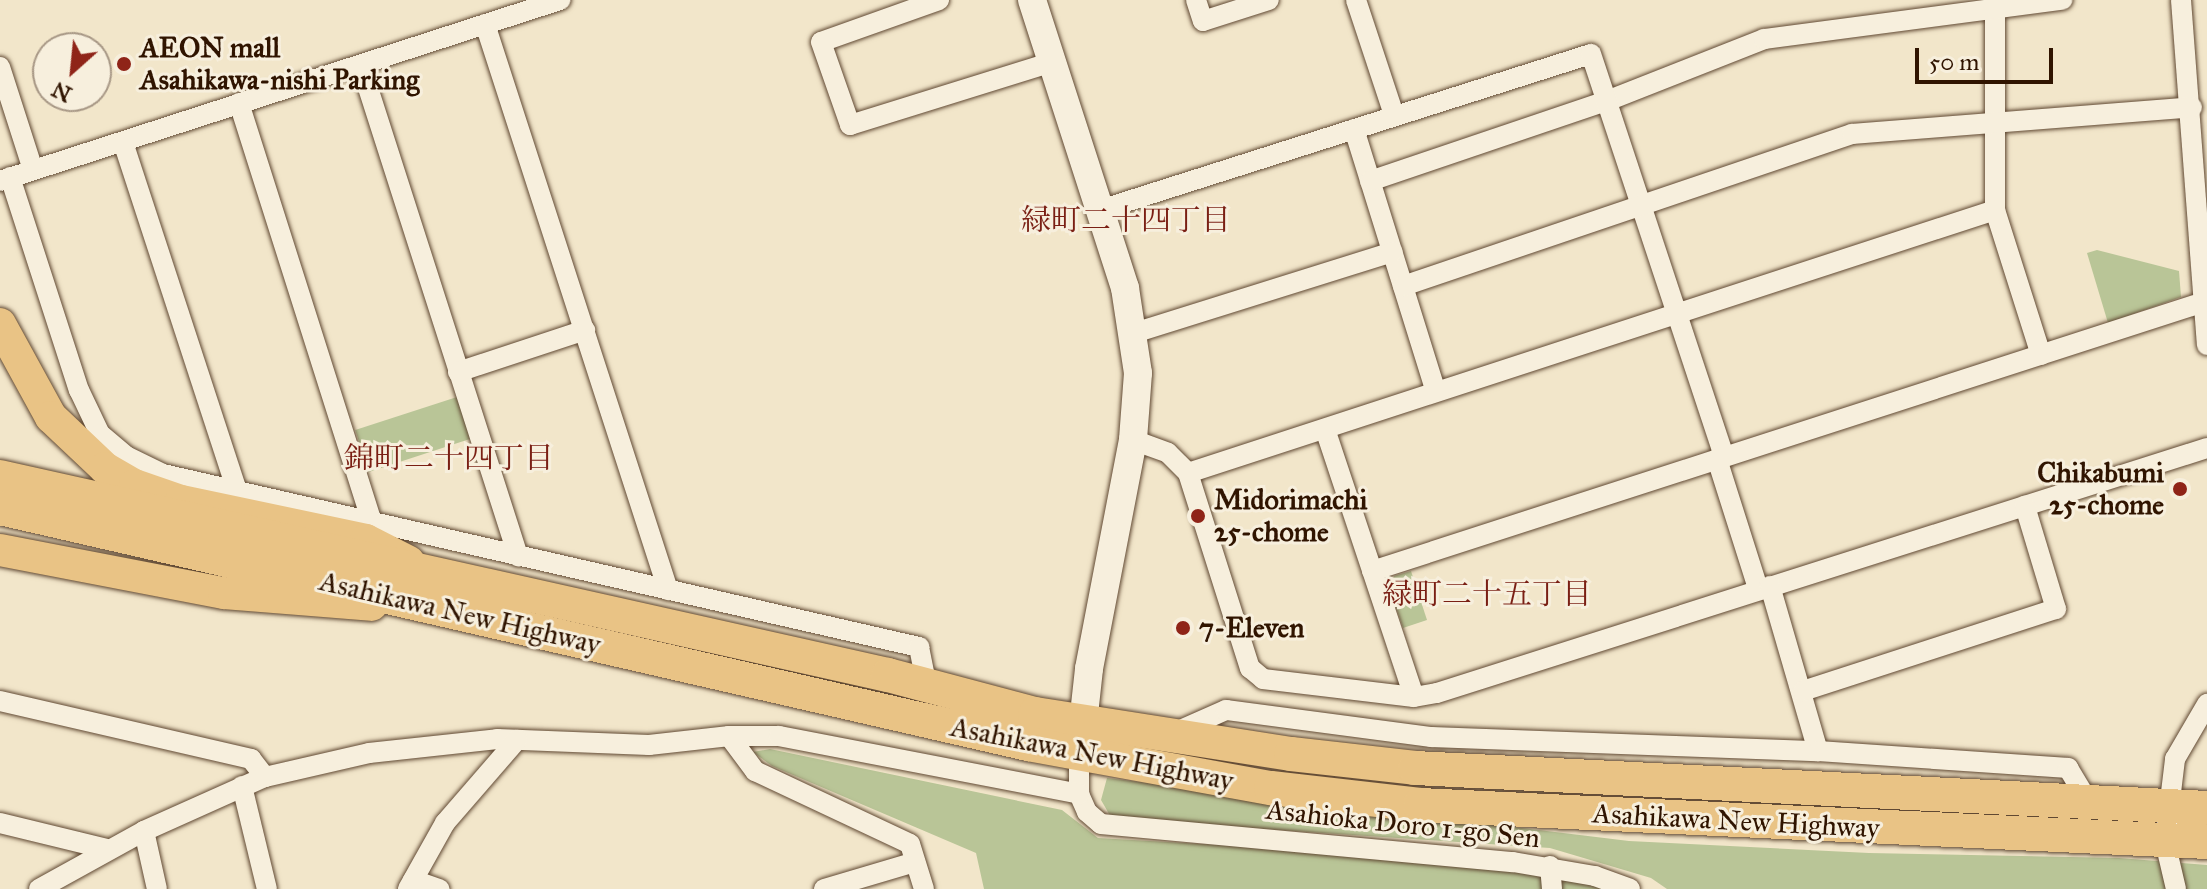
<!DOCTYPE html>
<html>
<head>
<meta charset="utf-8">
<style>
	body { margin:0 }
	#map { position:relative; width:2207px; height:889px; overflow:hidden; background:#f2e6ca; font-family:"IM FELL Great Primer","Noto Serif JP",serif }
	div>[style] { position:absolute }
	.green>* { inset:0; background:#b9c597; transform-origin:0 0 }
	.roads { filter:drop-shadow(0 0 2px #604832) drop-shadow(0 0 2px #604832) }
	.minor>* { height:20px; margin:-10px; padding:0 10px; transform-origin:10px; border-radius:10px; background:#f7efdd }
	.secondary>* { height:28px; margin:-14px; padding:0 14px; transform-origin:14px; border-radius:14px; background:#f7efdd }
	.primary>* { height:32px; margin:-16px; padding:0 16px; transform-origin:16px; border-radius:16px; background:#e9c385 }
	.trunk>* { height:34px; margin:-17px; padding:0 17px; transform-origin:17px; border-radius:17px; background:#e9c385 }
	.dots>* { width:22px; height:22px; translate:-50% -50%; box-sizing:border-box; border:4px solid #f7efdd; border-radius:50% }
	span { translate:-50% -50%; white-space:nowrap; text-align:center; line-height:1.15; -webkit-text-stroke:6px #f7efdd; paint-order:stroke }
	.poi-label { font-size:28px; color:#301400; font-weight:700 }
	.left { translate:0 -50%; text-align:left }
	.right { translate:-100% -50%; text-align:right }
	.street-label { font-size:28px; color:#301400 }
	.neighbourhood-label { font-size:30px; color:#7a1f14 }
	.north { position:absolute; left:32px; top:32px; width:80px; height:80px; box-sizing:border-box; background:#f7efdd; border:2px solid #a79785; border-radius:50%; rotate:207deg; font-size:22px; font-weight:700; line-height:32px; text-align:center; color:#301400 }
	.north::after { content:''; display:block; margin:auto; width:28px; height:36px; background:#8f2418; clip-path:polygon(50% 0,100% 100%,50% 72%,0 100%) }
	.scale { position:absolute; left:1915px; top:48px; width:138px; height:36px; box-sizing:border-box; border:4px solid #301400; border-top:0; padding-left:10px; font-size:24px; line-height:28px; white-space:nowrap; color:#301400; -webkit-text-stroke:6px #f7efdd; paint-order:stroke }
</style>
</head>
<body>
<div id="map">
	<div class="green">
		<i style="clip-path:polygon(2097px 250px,2179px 271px,2181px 297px,2108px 323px,2087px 253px)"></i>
		<i style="left:457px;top:397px;width:44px;height:107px;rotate:72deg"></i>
		<i style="clip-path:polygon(1411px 571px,1427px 620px,1403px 628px,1389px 587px,1394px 576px)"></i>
		<i style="clip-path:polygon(770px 749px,1062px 810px,1098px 838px,1513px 862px,1630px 889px,984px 889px,976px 853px,772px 766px,753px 752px)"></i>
		<i style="clip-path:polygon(1107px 778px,1629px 841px,1869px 853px,2119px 858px,2207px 865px,2207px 889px,1667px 889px,1651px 878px,1550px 848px,1112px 819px,1101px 800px)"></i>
	</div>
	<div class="roads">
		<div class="minor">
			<i style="left:939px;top:0;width:125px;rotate:160.4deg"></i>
			<i style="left:821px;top:42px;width:88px;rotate:70.7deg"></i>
			<i style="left:850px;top:125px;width:212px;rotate:-17.3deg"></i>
			<i style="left:1196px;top:0;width:22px;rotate:72deg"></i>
			<i style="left:1203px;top:21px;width:69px;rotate:-17.7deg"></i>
			<i style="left:1356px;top:0;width:121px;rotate:71.7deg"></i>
			<i style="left:2181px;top:0;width:346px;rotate:85.7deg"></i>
			<i style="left:1995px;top:8px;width:202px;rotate:90deg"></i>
			<i style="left:1995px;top:210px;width:152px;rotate:72.4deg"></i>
			<i style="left:485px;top:24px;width:595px;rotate:72.08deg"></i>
			<i style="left:361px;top:66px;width:515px;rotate:72.23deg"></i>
			<i style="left:0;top:67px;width:108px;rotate:72.2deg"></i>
			<i style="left:239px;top:103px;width:440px;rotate:72.4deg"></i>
			<i style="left:1354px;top:129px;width:275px;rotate:72.7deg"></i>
			<i style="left:123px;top:142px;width:367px;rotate:71.9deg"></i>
			<i style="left:10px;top:177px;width:224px;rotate:72.1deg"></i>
			<i style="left:79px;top:390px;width:49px;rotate:64.5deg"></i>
			<i style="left:100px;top:434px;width:34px;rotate:40deg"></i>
			<i style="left:126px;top:456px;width:41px;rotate:25.9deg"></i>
			<i style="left:163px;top:474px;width:776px;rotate:12.89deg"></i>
			<i style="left:919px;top:647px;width:41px;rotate:78.7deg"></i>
			<i style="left:0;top:181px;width:589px;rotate:-17.91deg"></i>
			<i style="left:1370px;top:181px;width:250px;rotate:-18.7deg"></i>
			<i style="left:1607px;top:101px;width:169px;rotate:-21.5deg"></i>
			<i style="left:1764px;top:39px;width:301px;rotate:-7.5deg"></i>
			<i style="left:1100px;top:210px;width:515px;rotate:-17.63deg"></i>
			<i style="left:1591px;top:54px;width:424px;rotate:71.7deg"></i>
			<i style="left:1403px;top:286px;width:474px;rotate:-18.7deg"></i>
			<i style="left:1852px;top:134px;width:341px;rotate:-4.5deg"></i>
			<i style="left:1134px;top:333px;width:271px;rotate:-17.4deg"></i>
			<i style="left:458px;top:372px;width:134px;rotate:-18.3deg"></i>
			<i style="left:1325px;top:429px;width:282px;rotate:71.6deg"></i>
			<i style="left:1133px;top:440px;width:37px;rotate:20deg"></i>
			<i style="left:1168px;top:453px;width:28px;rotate:45deg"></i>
			<i style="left:1188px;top:473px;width:205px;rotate:72.4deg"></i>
			<i style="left:1250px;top:668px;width:17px;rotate:40deg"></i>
			<i style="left:1263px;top:679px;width:152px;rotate:6.8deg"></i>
			<i style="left:1414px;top:697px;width:23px;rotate:-10deg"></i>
			<i style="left:1437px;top:693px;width:808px;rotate:-17.65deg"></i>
			<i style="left:1717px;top:459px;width:135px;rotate:72.4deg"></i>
			<i style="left:1188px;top:473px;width:849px;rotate:-18.05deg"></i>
			<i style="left:1372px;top:571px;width:874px;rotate:-17.92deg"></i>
			<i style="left:1770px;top:586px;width:172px;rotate:73.8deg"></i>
			<i style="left:1803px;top:691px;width:266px;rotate:-18deg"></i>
			<i style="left:2056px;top:609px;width:108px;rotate:-106.8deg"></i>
			<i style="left:0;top:701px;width:258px;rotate:13deg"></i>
			<i style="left:251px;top:759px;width:23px;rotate:52deg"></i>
			<i style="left:1174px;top:733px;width:57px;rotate:-23.9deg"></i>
			<i style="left:1226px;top:710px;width:207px;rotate:7.5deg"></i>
			<i style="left:1431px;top:737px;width:387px;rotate:2.1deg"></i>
			<i style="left:1818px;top:751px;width:251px;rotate:3.9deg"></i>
			<i style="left:2068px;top:768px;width:41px;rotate:59deg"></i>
			<i style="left:729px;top:736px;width:44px;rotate:53.4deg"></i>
			<i style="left:755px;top:771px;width:171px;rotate:25.2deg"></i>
			<i style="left:910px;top:844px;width:47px;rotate:72.7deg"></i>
			<i style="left:1079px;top:754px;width:40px;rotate:90deg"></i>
			<i style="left:1079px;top:794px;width:20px;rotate:66deg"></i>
			<i style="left:1087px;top:812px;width:18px;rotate:41deg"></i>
			<i style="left:1101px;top:824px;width:414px;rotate:5.3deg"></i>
			<i style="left:1513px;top:862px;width:83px;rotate:9.7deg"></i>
			<i style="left:1595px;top:876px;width:37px;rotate:20deg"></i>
			<i style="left:242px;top:786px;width:106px;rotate:76.4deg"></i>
			<i style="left:0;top:823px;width:110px;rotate:13.7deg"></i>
			<i style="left:144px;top:831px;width:59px;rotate:77.4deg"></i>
			<i style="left:1550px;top:866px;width:23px;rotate:85deg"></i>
			<i style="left:413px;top:880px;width:28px;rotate:19deg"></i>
			<i style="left:39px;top:889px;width:120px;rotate:-28.9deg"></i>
			<i style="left:144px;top:831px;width:133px;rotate:-24.1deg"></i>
			<i style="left:265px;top:777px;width:107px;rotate:-13deg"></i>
			<i style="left:369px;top:753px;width:129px;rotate:-6.2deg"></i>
			<i style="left:497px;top:739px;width:152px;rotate:2.3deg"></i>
			<i style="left:649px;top:745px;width:81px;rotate:-6.4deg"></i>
			<i style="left:729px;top:736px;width:50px"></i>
			<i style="left:779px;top:736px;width:306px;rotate:10.9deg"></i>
			<i style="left:408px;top:889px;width:76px;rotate:-60.7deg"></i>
			<i style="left:445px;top:823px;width:110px;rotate:-49.1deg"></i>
			<i style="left:824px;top:889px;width:95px;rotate:-16.5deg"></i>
			<i style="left:2176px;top:889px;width:48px;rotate:-103.2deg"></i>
			<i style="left:2165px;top:842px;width:84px;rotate:-83.1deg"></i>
			<i style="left:2175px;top:759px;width:64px;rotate:-59.8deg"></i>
		</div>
		<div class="secondary">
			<i style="left:1032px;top:0;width:303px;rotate:72.1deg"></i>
			<i style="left:1125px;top:288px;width:86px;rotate:81.3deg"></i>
			<i style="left:1138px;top:373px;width:67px;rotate:94.3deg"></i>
			<i style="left:1133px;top:440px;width:233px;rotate:100.9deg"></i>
			<i style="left:1089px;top:669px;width:72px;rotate:96.3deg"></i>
		</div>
		<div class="primary">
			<i style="left:0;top:324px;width:106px;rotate:61.3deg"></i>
			<i style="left:51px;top:417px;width:74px;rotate:43.4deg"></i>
			<i style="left:105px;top:468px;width:34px;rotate:30deg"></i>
			<i style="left:135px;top:485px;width:49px;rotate:19.2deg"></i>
			<i style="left:181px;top:501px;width:189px;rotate:11.9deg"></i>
			<i style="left:366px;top:540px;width:48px;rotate:27.1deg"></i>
			<i style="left:0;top:550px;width:228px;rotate:10.9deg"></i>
			<i style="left:224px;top:593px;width:148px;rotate:4.6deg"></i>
		</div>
		<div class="trunk">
			<i style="left:0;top:477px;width:910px;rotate:12.57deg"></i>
			<i style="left:888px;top:675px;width:152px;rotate:14.9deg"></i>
			<i style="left:1035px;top:714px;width:259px;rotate:8.9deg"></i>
			<i style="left:1291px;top:754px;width:125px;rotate:6.4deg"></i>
			<i style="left:1415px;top:768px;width:793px;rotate:2.89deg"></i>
			<i style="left:0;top:508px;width:1055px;rotate:12.93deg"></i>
			<i style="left:1028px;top:744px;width:247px;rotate:10.3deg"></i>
			<i style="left:1271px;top:788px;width:150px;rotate:6.5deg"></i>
			<i style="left:1420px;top:805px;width:788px;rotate:2.69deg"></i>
		</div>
	</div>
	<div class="dots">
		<i style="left:124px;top:64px;background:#8f2418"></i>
		<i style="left:2180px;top:489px;background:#8f2418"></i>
		<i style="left:1198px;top:516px;background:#8f2418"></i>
		<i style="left:1183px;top:628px;background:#8f2418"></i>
	</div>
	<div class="poi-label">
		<span class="left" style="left:140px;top:64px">AEON mall<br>Asahikawa-nishi Parking</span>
		<span class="right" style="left:2164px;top:489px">Chikabumi<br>25-chome</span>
		<span class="left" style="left:1214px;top:516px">Midorimachi<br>25-chome</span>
		<span class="left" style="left:1199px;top:628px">7-Eleven</span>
	</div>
	<div class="street-label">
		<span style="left:460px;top:613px;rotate:13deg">Asahikawa New Highway</span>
		<span style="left:1092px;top:754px;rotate:11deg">Asahikawa New Highway</span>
		<span style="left:1736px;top:821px;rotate:3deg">Asahikawa New Highway</span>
		<span style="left:1403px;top:824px;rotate:6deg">Asahioka Doro 1-go Sen</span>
	</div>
	<div class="neighbourhood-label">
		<span style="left:1126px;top:220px">緑町二十四丁目</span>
		<span style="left:449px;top:458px">錦町二十四丁目</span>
		<span style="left:1487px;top:594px">緑町二十五丁目</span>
	</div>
	<div class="north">N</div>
	<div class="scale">50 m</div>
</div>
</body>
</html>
